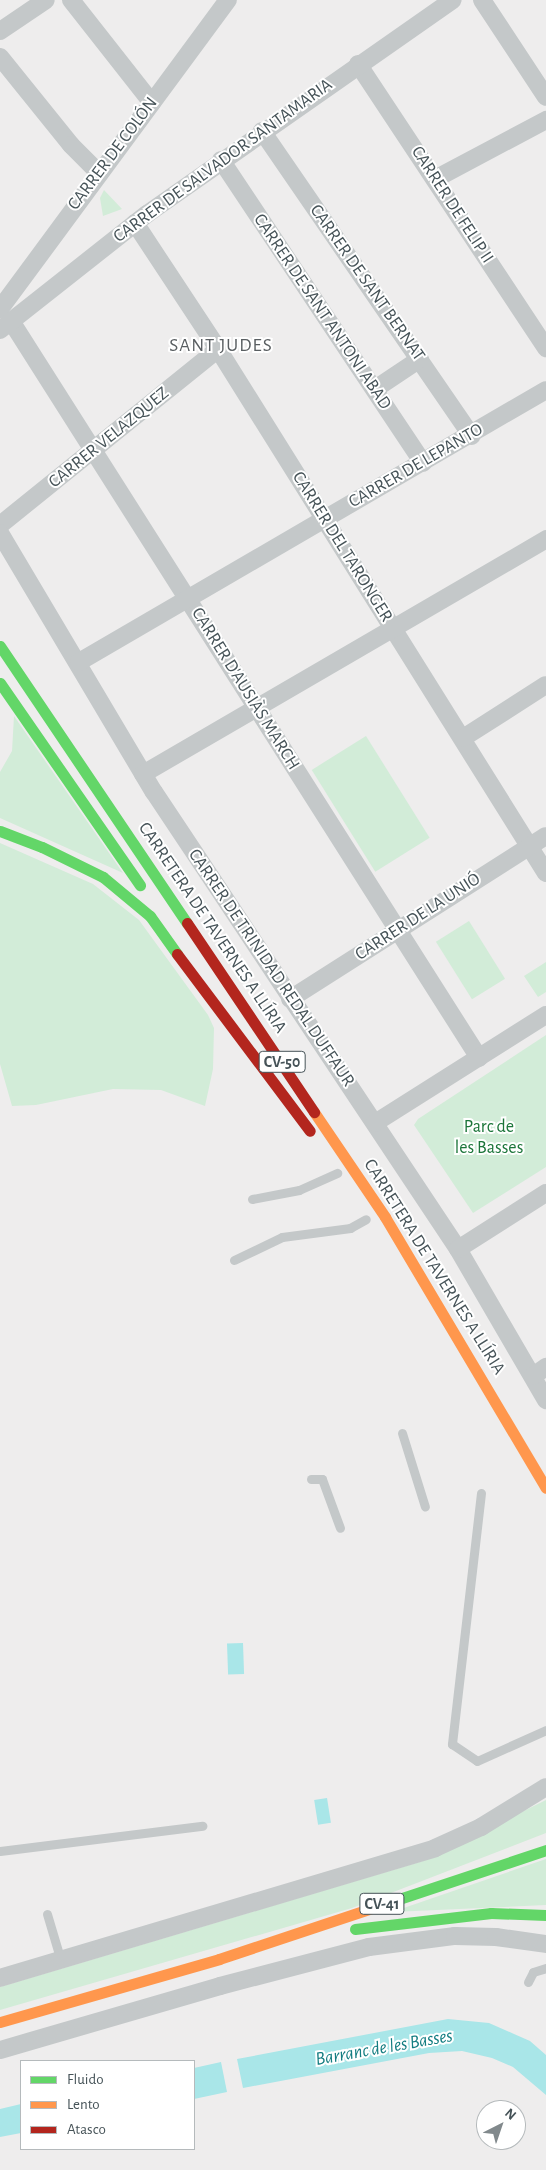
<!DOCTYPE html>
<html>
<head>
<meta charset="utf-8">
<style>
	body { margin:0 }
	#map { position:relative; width:546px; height:2170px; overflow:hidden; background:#eeeded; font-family:"Alegreya Sans",sans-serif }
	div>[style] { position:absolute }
	.green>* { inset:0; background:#d2ecd8; transform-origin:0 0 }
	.water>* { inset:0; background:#a9e6e8; transform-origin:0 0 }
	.lane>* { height:9px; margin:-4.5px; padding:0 4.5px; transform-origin:4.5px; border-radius:4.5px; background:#c4c8c9 }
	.street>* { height:18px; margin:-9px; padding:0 9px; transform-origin:9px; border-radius:9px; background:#c4c8c9 }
	.fast>* { height:11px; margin:-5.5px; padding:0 5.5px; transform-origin:5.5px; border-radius:5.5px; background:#63d668 }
	.slow>* { height:11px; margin:-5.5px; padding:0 5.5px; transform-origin:5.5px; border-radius:5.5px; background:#ff974d }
	.jam>* { height:11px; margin:-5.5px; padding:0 5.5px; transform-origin:5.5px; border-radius:5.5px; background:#b3261e }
	span { translate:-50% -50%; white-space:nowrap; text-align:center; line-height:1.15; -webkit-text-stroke:4px #fff; paint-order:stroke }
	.shield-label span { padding:1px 4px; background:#fff; border:1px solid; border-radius:4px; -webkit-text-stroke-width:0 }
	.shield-label { font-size:16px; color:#465358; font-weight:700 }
	.street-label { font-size:18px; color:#465358 }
	.park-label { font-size:18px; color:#1b7539 }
	.neighbourhood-label { font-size:19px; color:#595e61; letter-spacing:1px }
	.water-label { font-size:19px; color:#137d81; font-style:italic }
	.legend { position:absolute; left:20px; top:2060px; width:175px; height:90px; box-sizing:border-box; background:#fff; border:1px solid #b5babc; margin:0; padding:6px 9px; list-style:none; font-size:15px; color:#465358 }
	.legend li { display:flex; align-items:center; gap:10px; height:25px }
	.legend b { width:25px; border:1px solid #b5babc }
	.north { position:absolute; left:476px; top:2100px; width:50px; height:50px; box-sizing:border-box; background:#fff; border:1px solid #b5babc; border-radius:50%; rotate:41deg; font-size:14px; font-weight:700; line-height:20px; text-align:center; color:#465358 }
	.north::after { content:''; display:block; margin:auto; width:18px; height:22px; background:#81898c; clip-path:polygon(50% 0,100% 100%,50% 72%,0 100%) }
</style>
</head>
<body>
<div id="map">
	<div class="green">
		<i style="clip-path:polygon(104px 190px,122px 209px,103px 216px,100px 198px)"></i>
		<i style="clip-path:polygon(14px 716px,123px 873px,0 818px,0 772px,12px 751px)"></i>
		<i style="left:366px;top:736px;width:120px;height:64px;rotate:58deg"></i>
		<i style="clip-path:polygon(0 843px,93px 884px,139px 920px,208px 1015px,214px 1028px,213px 1069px,205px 1106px,161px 1090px,113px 1089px,36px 1105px,12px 1106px,0 1064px)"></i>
		<i style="left:469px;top:921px;width:68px;height:39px;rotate:58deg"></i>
		<i style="clip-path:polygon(546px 962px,546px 992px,538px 997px,524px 976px)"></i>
		<i style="clip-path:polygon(546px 1035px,546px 1167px,473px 1213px,414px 1125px,418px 1119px)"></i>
		<i style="clip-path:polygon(546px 1800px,546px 1833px,352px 1908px,0 2010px,0 1987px,423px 1861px)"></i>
		<i style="clip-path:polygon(546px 1859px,546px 1905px,392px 1912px)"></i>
	</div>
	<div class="water">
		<i style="left:243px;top:1643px;width:31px;height:16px;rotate:88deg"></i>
		<i style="left:327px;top:1798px;width:25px;height:13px;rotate:81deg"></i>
		<i style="clip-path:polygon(448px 2019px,489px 2023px,530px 2041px,546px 2055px,546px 2095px,513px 2067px,492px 2058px,462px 2051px,429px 2053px,243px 2088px,237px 2059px)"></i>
		<i style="clip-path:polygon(221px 2062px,227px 2092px,194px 2099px,194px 2068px)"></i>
		<i style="clip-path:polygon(21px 2104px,21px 2133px,0 2137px,0 2109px)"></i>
	</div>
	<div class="lane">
		<i style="left:252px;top:1199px;width:48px;rotate:-10.8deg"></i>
		<i style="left:299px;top:1190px;width:42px;rotate:-24.1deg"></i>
		<i style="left:234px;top:1260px;width:53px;rotate:-25.6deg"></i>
		<i style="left:282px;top:1237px;width:69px;rotate:-7.5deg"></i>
		<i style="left:350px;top:1228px;width:18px;rotate:-29deg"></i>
		<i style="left:402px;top:1433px;width:77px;rotate:72.7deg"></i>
		<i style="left:311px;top:1479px;width:11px"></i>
		<i style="left:322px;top:1479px;width:52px;rotate:69.8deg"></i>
		<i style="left:481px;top:1493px;width:253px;rotate:96.6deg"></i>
		<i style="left:452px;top:1744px;width:30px;rotate:34deg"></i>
		<i style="left:477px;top:1761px;width:76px;rotate:-24.2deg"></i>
		<i style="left:0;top:1851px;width:204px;rotate:-7.1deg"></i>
		<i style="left:47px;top:1914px;width:49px;rotate:73.4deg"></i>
		<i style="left:528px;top:1982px;width:11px;rotate:-63deg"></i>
		<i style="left:533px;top:1972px;width:14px;rotate:-17deg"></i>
	</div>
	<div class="street">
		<i style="left:71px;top:0;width:131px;rotate:51.8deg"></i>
		<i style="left:482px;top:0;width:116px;rotate:56.6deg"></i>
		<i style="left:0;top:31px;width:55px;rotate:-34deg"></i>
		<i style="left:0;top:57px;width:113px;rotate:51.1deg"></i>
		<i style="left:71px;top:145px;width:40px;rotate:45deg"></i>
		<i style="left:358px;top:64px;width:341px;rotate:56.5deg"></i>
		<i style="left:262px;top:131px;width:370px;rotate:55.5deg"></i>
		<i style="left:221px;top:160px;width:364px;rotate:56.3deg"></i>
		<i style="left:435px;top:179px;width:126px;rotate:-28deg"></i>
		<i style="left:135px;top:223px;width:151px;rotate:56.6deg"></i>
		<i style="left:218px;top:349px;width:618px;rotate:57.96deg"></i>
		<i style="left:0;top:309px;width:384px;rotate:-53.6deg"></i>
		<i style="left:11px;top:321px;width:873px;rotate:57.58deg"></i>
		<i style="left:0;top:330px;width:187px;rotate:-38.3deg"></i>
		<i style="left:147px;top:214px;width:373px;rotate:-35deg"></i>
		<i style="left:375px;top:389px;width:54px;rotate:-33.7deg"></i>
		<i style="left:0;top:525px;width:280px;rotate:-38.9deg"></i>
		<i style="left:0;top:533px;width:301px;rotate:59.3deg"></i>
		<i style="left:154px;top:792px;width:549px;rotate:56.37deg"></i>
		<i style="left:458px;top:1249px;width:175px;rotate:59.8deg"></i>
		<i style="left:79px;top:662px;width:540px;rotate:-30.22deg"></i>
		<i style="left:463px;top:738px;width:98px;rotate:-32.6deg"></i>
		<i style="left:143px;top:774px;width:467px;rotate:-30.2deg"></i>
		<i style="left:290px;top:999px;width:303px;rotate:-32.5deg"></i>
		<i style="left:375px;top:1123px;width:202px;rotate:-32.3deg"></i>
		<i style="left:458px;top:1249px;width:104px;rotate:-32.5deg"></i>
		<i style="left:533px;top:1376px;width:16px;rotate:-35deg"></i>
		<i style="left:0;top:1978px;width:454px;rotate:-16.6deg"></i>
		<i style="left:435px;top:1848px;width:51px;rotate:-24.5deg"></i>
		<i style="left:481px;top:1827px;width:76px;rotate:-31.6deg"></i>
		<i style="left:0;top:2050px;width:229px;rotate:-16.2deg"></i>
		<i style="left:220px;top:1986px;width:154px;rotate:-14.7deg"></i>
		<i style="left:369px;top:1947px;width:87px;rotate:-7.3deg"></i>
		<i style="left:455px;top:1936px;width:41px;rotate:1.4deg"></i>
		<i style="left:496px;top:1937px;width:50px;rotate:8deg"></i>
	</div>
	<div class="fast">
		<i style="left:0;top:646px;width:334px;rotate:56deg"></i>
		<i style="left:0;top:683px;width:246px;rotate:55.3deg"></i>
		<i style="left:0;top:831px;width:45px;rotate:20.9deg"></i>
		<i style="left:42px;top:847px;width:68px;rotate:26.2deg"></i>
		<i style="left:103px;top:877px;width:61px;rotate:39.7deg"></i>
		<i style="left:150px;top:916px;width:47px;rotate:54.6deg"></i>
		<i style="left:384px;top:1904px;width:171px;rotate:-18.4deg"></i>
		<i style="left:355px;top:1929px;width:137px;rotate:-6.7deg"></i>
		<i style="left:491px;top:1913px;width:55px;rotate:2.1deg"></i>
	</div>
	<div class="slow">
		<i style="left:314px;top:1112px;width:127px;rotate:55.9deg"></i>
		<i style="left:385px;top:1217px;width:315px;rotate:59.3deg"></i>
		<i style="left:0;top:2022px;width:228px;rotate:-16deg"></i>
		<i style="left:219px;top:1959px;width:174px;rotate:-18.4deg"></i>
	</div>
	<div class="jam">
		<i style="left:187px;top:923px;width:228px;rotate:56.1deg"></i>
		<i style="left:177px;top:954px;width:221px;rotate:53.1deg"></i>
	</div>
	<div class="shield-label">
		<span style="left:282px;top:1062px">CV-50</span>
		<span style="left:382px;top:1904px">CV-41</span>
	</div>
	<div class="street-label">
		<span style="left:113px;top:154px;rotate:-53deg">CARRER DE COLÓN</span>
		<span style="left:223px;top:161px;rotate:-36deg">CARRER DE SALVADOR SANTAMARIA</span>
		<span style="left:452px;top:205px;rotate:57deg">CARRER DE FELIP II</span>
		<span style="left:367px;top:283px;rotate:55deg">CARRER DE SANT BERNAT</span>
		<span style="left:322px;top:312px;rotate:56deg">CARRER DE SANT ANTONI ABAD</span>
		<span style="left:109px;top:438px;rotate:-39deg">CARRER VELAZQUEZ</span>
		<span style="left:416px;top:466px;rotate:-30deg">CARRER DE LEPANTO</span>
		<span style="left:342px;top:547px;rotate:58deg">CARRER DEL TARONGER</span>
		<span style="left:245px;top:689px;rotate:58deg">CARRER D'AUSIÀS MARCH</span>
		<span style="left:418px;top:917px;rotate:-33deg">CARRER DE LA UNIÓ</span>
		<span style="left:212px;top:928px;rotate:56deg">CARRETERA DE TAVERNES A LLÍRIA</span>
		<span style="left:271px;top:968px;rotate:56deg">CARRER DE TRINIDAD REDAL DUFFAUR</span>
		<span style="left:434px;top:1267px;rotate:58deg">CARRETERA DE TAVERNES A LLÍRIA</span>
	</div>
	<div class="park-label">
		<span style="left:489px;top:1138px">Parc de<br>les Basses</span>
	</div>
	<div class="neighbourhood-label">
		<span style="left:221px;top:346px">SANT JUDES</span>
	</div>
	<div class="water-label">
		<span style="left:384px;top:2048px;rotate:-10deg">Barranc de les Basses</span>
	</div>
	<ul class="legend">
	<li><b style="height:6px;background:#63d668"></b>Fluido</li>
	<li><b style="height:6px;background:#ff974d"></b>Lento</li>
	<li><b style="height:6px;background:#b3261e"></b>Atasco</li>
	</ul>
	<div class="north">N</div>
</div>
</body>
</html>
